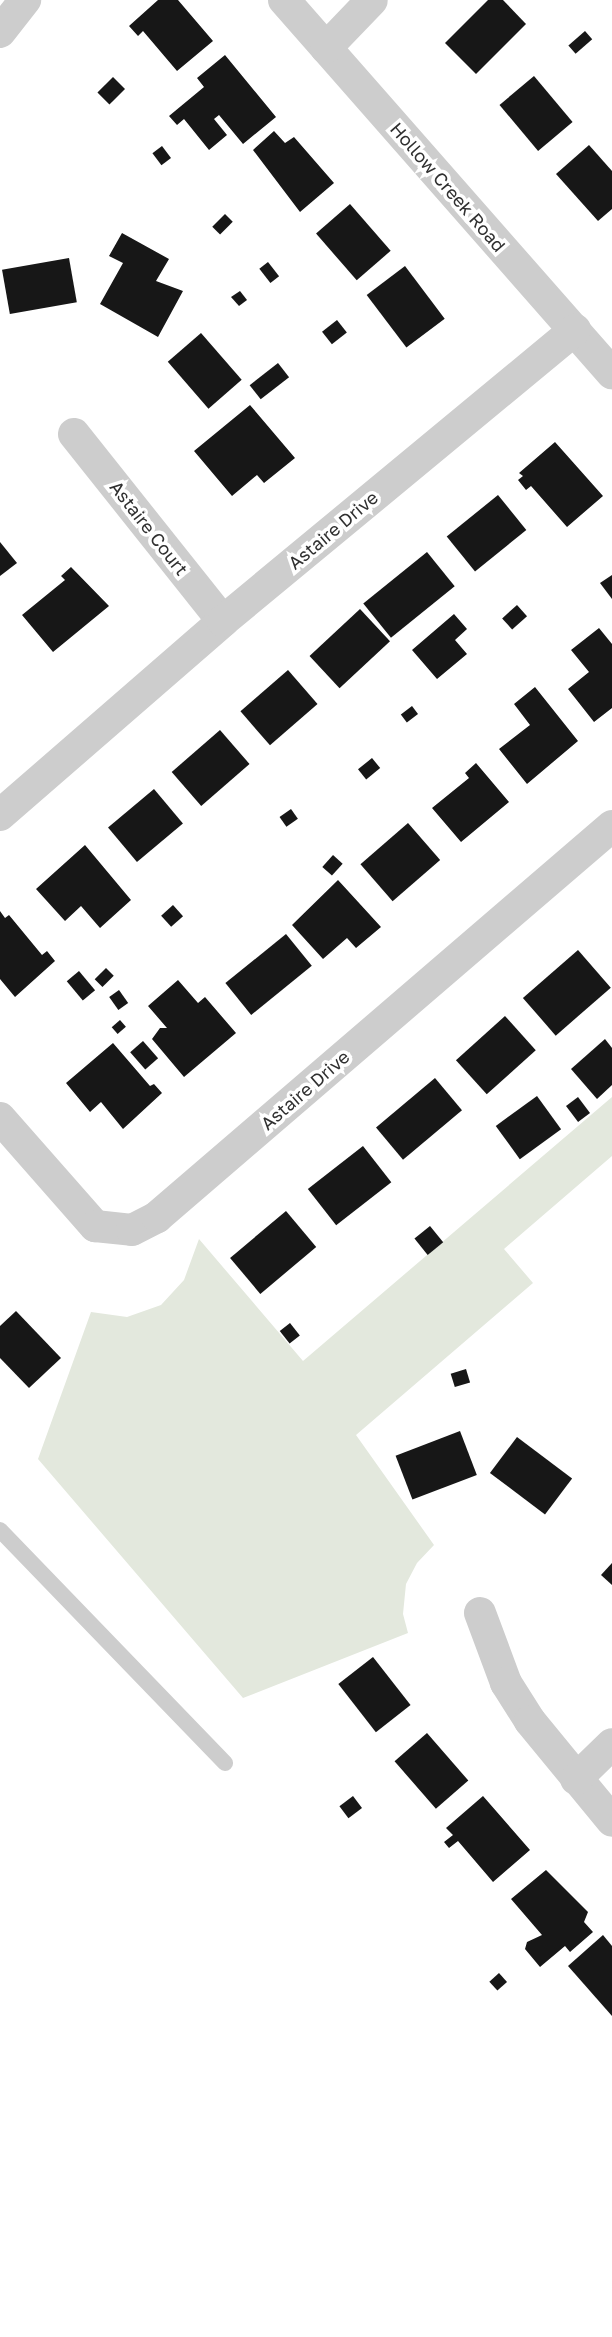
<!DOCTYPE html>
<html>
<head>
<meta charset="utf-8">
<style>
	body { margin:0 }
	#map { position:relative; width:612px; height:2337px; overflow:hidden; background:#fff; font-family:"Golos Text",sans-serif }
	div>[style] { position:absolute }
	.green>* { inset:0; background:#e3e8dd }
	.building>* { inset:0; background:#171717; transform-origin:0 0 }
	.service>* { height:16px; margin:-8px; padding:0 8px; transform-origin:8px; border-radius:8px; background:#cdcdcd }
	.minor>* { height:32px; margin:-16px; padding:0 16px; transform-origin:16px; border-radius:16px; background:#cdcdcd }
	span { translate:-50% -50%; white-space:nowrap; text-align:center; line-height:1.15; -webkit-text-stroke:7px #fff; paint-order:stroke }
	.street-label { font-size:18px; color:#303030 }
</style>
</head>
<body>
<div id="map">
	<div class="green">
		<i style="clip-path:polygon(612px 1097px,612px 1156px,504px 1249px,533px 1283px,356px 1435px,434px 1545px,417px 1563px,406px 1584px,403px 1614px,408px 1633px,243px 1698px,38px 1459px,91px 1312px,127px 1317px,161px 1305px,184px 1280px,199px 1239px,303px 1361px)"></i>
	</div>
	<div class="building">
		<i style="clip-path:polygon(158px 0,178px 0,213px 41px,177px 71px,143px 31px,138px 36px,129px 26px)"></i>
		<i style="clip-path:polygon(488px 0,503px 0,526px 24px,476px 74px,445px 43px)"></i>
		<i style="left:585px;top:31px;width:11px;height:22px;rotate:49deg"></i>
		<i style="clip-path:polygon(225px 55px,276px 117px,243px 144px,219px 115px,214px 119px,227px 135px,209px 150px,184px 119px,177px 125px,169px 116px,204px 87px,197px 78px)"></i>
		<i style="left:534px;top:76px;width:60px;height:45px;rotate:50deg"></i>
		<i style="left:113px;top:77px;width:17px;height:22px;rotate:45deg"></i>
		<i style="clip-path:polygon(274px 131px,285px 143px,294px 137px,334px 183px,300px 212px,253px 150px)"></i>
		<i style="clip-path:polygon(589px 145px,612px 171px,612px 209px,598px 221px,556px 174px)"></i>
		<i style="left:162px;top:146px;width:15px;height:12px;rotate:53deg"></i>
		<i style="left:350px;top:204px;width:62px;height:45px;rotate:49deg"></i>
		<i style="left:225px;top:214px;width:11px;height:18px;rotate:45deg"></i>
		<i style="clip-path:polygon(122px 233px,169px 259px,156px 281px,183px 291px,158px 337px,100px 304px,123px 263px,109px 256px)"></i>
		<i style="left:69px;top:258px;width:45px;height:68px;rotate:80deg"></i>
		<i style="left:268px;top:262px;width:18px;height:11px;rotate:52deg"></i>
		<i style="left:405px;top:266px;width:66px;height:48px;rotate:53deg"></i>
		<i style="clip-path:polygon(240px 291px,247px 300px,239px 306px,231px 297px)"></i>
		<i style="left:337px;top:320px;width:16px;height:19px;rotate:52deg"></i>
		<i style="left:201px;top:333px;width:62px;height:44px;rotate:49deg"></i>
		<i style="left:278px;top:363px;width:18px;height:36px;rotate:52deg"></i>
		<i style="clip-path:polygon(250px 405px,295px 458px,264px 483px,257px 475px,232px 496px,194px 451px)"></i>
		<i style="clip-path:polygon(555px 442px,603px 496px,567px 527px,531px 486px,526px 490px,518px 480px,523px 476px,519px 473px)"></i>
		<i style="left:498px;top:495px;width:45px;height:66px;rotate:51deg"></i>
		<i style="clip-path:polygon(0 542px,17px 563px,0 576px)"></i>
		<i style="left:427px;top:552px;width:44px;height:82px;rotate:51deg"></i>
		<i style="clip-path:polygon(71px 567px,109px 606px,53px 652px,22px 615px,65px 580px,61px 576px)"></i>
		<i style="clip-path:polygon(612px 575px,612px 599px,600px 583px)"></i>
		<i style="left:517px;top:605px;width:15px;height:20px;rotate:48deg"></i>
		<i style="left:360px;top:609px;width:44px;height:69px;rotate:47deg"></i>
		<i style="clip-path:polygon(454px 614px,467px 629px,455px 640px,467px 654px,437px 679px,412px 650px)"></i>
		<i style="clip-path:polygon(599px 628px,612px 644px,612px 708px,594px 722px,568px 689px,589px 672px,571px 650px)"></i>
		<i style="left:288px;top:670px;width:45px;height:63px;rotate:49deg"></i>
		<i style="clip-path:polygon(535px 687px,578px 741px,527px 784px,499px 749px,530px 725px,514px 704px)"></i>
		<i style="left:412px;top:706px;width:10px;height:14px;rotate:53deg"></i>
		<i style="left:220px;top:730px;width:45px;height:64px;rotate:49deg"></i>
		<i style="left:372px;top:758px;width:13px;height:18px;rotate:51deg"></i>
		<i style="clip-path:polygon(476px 763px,509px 802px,461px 842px,432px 808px,469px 778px,465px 773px)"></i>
		<i style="left:154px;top:789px;width:45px;height:60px;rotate:50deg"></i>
		<i style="left:291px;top:809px;width:12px;height:14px;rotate:55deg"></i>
		<i style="left:408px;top:823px;width:49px;height:63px;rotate:49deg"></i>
		<i style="clip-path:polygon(85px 845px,131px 900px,100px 928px,81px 906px,65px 921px,36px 889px)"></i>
		<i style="left:333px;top:855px;width:13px;height:16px;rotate:42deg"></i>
		<i style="clip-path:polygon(338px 880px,381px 927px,356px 948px,347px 938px,323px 959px,292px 925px)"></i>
		<i style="left:173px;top:905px;width:15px;height:16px;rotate:48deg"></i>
		<i style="clip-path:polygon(0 911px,5px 918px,9px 915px,42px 955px,47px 951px,55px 961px,15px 997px,0 979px)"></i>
		<i style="left:286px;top:934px;width:41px;height:78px;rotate:51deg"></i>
		<i style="left:578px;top:950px;width:50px;height:73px;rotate:49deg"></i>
		<i style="left:106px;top:968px;width:11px;height:16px;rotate:45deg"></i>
		<i style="left:79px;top:971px;width:25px;height:16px;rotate:50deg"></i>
		<i style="clip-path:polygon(178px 980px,198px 1003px,205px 997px,236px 1033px,184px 1077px,152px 1039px,160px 1028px,167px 1028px,148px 1006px)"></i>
		<i style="left:119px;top:990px;width:16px;height:12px;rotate:55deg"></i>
		<i style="left:505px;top:1016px;width:46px;height:66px;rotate:48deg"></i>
		<i style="left:120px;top:1020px;width:9px;height:11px;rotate:49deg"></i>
		<i style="clip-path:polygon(605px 1039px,612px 1048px,612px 1085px,597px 1099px,571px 1069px)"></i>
		<i style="left:143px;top:1041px;width:23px;height:17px;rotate:49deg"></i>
		<i style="clip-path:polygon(113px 1043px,150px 1086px,154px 1084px,162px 1093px,123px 1129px,101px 1102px,90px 1112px,66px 1083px)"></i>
		<i style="left:435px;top:1078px;width:42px;height:77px;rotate:50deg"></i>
		<i style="left:537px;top:1096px;width:41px;height:51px;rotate:54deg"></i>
		<i style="left:578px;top:1097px;width:20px;height:15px;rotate:53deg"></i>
		<i style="left:363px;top:1146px;width:46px;height:70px;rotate:52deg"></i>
		<i style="left:286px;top:1211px;width:47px;height:73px;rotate:50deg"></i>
		<i style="left:430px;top:1226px;width:21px;height:20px;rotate:51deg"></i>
		<i style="clip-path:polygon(16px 1311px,61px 1358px,29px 1388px,0 1358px,0 1326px)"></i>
		<i style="left:290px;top:1323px;width:16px;height:13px;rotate:52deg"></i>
		<i style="left:466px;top:1369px;width:14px;height:16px;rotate:73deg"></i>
		<i style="left:460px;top:1431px;width:47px;height:69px;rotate:69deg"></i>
		<i style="left:517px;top:1437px;width:69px;height:45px;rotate:37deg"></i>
		<i style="clip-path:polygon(612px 1563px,612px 1585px,601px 1575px)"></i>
		<i style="left:373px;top:1657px;width:61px;height:44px;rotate:52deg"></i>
		<i style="left:427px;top:1733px;width:63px;height:43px;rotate:49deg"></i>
		<i style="left:353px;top:1796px;width:15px;height:17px;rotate:53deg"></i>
		<i style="clip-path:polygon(483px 1796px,530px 1850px,493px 1882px,458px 1841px,449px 1848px,444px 1842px,453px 1835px,446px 1828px)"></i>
		<i style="clip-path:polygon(546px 1870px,588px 1912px,584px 1922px,593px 1932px,570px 1952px,565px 1946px,540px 1967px,525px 1949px,527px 1942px,542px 1935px,511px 1899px)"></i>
		<i style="clip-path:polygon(603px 1935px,612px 1946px,612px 2016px,568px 1966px)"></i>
		<i style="left:499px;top:1973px;width:12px;height:13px;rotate:48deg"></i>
	</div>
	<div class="service">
		<i style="left:0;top:1530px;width:324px;rotate:46deg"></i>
	</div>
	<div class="minor">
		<i style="left:284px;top:0;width:497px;rotate:48.7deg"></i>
		<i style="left:0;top:32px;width:41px;rotate:-52deg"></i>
		<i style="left:326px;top:48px;width:66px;rotate:-46.2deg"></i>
		<i style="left:74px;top:434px;width:239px;rotate:51.5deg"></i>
		<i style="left:0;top:815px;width:296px;rotate:-41deg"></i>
		<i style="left:223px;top:621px;width:457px;rotate:-39.6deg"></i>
		<i style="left:0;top:1118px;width:144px;rotate:48.7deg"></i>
		<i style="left:95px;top:1226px;width:37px;rotate:6deg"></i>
		<i style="left:132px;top:1230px;width:28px;rotate:-27deg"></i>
		<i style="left:157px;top:1217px;width:600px;rotate:-40.67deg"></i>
		<i style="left:480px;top:1613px;width:75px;rotate:69.6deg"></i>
		<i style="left:506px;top:1683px;width:45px;rotate:57.7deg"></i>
		<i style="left:530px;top:1721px;width:129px;rotate:50.6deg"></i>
		<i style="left:576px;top:1779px;width:50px;rotate:-44.2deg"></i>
	</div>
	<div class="street-label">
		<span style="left:448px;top:187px;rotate:49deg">Hollow Creek Road</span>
		<span style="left:149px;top:528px;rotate:52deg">Astaire Court</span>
		<span style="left:333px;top:530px;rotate:-40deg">Astaire Drive</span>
		<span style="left:305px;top:1090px;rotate:-41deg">Astaire Drive</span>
	</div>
</div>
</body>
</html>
